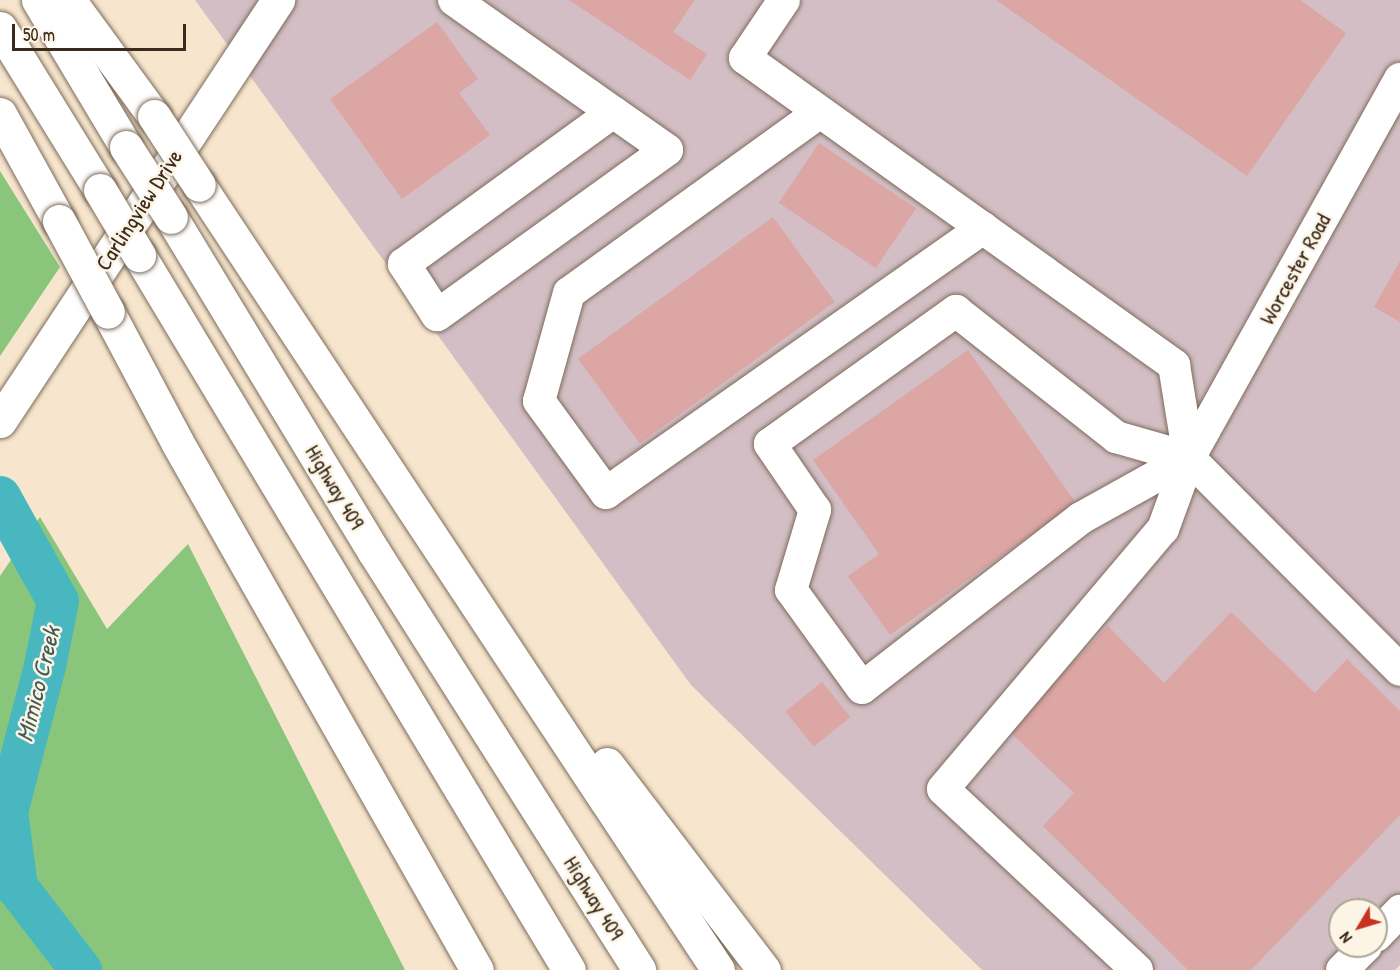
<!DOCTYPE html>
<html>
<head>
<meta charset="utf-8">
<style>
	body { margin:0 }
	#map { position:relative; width:1400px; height:970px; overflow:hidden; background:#f7e6cd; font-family:"Patrick Hand",sans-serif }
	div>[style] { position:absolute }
	.industrial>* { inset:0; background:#d2bec4 }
	.green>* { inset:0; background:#89c67c }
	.river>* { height:42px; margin:-21px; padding:0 21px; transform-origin:21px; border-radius:21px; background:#48b7bf }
	.building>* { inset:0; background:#dba6a4; transform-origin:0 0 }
	.roads { filter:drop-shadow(0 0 2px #7d6c5b) drop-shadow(0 0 2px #7d6c5b) }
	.minor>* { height:32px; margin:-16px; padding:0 16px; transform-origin:16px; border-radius:16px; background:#fff }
	.major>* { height:33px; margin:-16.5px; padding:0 16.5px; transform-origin:16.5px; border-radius:16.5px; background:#fff }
	.highway>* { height:33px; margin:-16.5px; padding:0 16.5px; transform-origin:16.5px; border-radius:16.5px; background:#fff }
	.bridges { filter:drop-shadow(0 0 2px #7d6c5b) drop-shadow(0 0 2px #7d6c5b) }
	.highway-bridge>* { height:33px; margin:-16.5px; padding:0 16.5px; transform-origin:16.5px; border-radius:16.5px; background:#fff }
	span { translate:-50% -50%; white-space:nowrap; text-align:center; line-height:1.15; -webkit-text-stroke:5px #fcf5e5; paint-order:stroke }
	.street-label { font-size:22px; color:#3b2a1e }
	.water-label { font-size:24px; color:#405b56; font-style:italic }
	.north { position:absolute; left:1328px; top:898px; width:60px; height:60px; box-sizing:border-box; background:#fcf5e5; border:2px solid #afa495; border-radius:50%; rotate:232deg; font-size:16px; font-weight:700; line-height:24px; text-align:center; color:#3b2a1e }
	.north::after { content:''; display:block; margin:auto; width:21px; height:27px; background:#c8321e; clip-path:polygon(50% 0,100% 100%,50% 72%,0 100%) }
	.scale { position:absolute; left:12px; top:24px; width:174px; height:27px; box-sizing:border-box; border:3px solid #3b2a1e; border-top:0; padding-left:8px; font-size:18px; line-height:21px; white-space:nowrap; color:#3b2a1e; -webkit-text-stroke:4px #fcf5e5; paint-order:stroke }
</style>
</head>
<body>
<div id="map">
	<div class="industrial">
		<i style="clip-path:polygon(evenodd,195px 0,1400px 0,1400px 965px,1395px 970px,982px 970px,691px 685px,195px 0,1340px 910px,1376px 910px,1376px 946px,1340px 946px,1340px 910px)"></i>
	</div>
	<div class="green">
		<i style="clip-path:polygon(0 171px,60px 267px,0 356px)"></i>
		<i style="clip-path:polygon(40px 517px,107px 629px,188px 544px,405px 970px,0 970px,0 576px)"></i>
	</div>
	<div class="river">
		<i style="left:0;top:497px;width:119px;rotate:60.9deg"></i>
		<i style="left:58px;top:601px;width:66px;rotate:101.3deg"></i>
		<i style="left:45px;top:666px;width:151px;rotate:104.6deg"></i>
		<i style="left:7px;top:812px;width:76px;rotate:82.4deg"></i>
		<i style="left:17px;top:887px;width:105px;rotate:52.4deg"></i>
	</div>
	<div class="building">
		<i style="clip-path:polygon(569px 0,695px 0,673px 32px,707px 54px,690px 80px)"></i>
		<i style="clip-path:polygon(996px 0,1300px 0,1346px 33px,1247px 176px)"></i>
		<i style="clip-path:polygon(437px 22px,478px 79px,459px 93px,490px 135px,402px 199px,330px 99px)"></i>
		<i style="left:819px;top:143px;width:117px;height:72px;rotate:34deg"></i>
		<i style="left:773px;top:217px;width:105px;height:241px;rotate:54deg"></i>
		<i style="clip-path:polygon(1400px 261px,1400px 322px,1374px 307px)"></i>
		<i style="clip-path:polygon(968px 350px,1076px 503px,890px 635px,848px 576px,879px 554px,813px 460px)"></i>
		<i style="clip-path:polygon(1231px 612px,1315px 693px,1347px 659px,1400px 711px,1400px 815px,1251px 970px,1188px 970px,1043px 826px,1074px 793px,1008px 730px,1108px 626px,1164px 683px)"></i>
		<i style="left:822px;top:682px;width:45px;height:47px;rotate:51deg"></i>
	</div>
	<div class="roads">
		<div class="minor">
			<i style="left:454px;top:0;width:194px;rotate:35.2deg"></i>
			<i style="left:613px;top:112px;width:66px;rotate:35.1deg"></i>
			<i style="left:667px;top:150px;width:283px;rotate:144.3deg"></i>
			<i style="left:437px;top:315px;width:61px;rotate:-122.9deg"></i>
			<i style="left:404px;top:264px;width:258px;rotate:-36deg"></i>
			<i style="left:784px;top:0;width:70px;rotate:123.9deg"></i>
			<i style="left:745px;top:58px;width:528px;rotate:35.59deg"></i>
			<i style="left:1174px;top:365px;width:94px;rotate:80.8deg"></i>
			<i style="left:820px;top:112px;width:309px;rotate:144.2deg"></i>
			<i style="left:569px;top:293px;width:112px;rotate:105.5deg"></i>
			<i style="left:539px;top:401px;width:114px;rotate:53.9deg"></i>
			<i style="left:606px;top:493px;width:461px;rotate:-35.1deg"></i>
			<i style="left:1189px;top:458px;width:124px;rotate:150.9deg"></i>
			<i style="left:1081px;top:518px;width:277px;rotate:142.2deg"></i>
			<i style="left:862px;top:688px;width:121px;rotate:-125.9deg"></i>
			<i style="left:791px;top:590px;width:84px;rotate:-73.3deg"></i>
			<i style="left:815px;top:510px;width:80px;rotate:-124.3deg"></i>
			<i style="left:770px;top:444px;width:229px;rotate:-35.6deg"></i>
			<i style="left:956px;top:311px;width:204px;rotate:38.2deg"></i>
			<i style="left:1116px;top:437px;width:76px;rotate:16deg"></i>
			<i style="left:1189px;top:458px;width:299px;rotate:45.1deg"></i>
			<i style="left:1376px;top:936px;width:35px;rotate:-46deg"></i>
			<i style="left:1137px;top:970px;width:265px;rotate:-137deg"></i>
			<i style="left:943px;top:789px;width:341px;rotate:-49.8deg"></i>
			<i style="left:1163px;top:529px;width:76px;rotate:-69.9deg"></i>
			<i style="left:1189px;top:458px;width:434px;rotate:-60.9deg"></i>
			<i style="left:1342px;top:970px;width:34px;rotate:-45deg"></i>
		</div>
		<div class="major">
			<i style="left:0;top:421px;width:505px;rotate:-56.56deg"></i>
		</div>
		<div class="highway">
			<i style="left:38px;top:0;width:171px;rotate:59.1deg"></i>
			<i style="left:69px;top:0;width:144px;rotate:53.8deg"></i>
			<i style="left:0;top:28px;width:190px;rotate:58.3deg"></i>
			<i style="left:0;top:114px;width:122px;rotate:61.1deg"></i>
			<i style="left:199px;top:185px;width:941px;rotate:56.53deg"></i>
			<i style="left:171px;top:217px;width:392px;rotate:58.8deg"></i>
			<i style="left:374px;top:552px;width:495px;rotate:57.6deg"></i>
			<i style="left:139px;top:255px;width:834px;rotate:58.98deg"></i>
			<i style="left:108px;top:312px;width:147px;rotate:62deg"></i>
			<i style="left:177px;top:442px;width:607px;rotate:60.4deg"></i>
			<i style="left:607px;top:764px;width:259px;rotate:52.7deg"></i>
		</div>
	</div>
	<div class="bridges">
		<div class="highway-bridge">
			<i style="left:154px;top:116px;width:82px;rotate:56.9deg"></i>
			<i style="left:126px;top:147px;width:83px;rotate:57.3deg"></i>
			<i style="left:100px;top:190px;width:76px;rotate:59deg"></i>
			<i style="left:59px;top:221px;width:103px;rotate:61.7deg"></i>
		</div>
	</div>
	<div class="street-label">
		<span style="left:139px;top:210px;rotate:-57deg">Carlingview Drive</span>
		<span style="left:1295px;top:269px;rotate:-61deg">Worcester Road</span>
		<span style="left:335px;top:487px;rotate:59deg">Highway 409</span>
		<span style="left:594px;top:898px;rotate:58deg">Highway 409</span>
	</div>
	<div class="water-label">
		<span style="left:38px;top:684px;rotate:-76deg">Mimico Creek</span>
	</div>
	<div class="north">N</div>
	<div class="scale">50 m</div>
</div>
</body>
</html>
